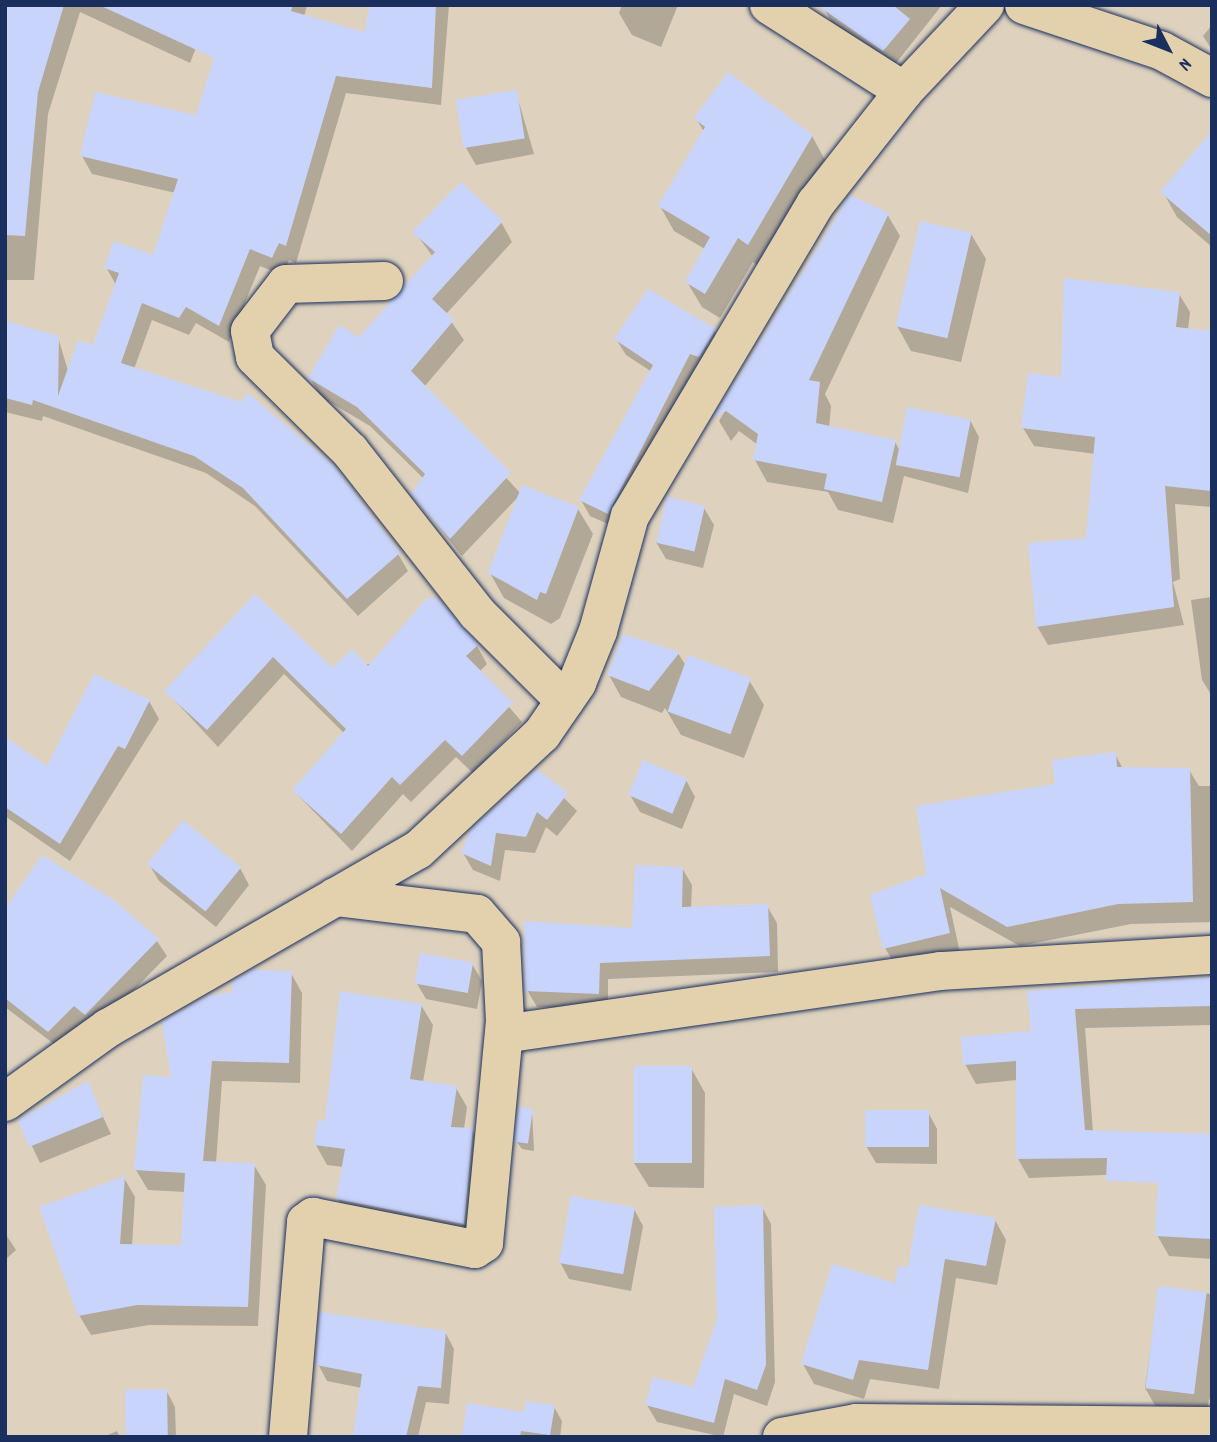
<!DOCTYPE html>
<html>
<head>
<meta charset="utf-8">
<style>
	body { margin:0 }
	#map { position:relative; width:1217px; height:1442px; overflow:hidden; background:#ded2be; font-family:Dekko,sans-serif }
	div>[style] { position:absolute }
	.shadow>* { inset:0; background:#0003 }
	.building>* { inset:0; background:#c9d4fc; transform-origin:0 0 }
	.roads { filter:drop-shadow(0 0 2px #1b2f5e) drop-shadow(0 0 2px #1b2f5e) }
	.street>* { height:38px; margin:-19px; padding:0 19px; transform-origin:19px; border-radius:19px; background:#e3d1ae }
	span { translate:-50% -50%; white-space:nowrap; text-align:center; line-height:1.15; -webkit-text-stroke:5px #e3d1ae; paint-order:stroke }
	.frame { position:absolute; inset:0; border:7px solid #1b2f5e; pointer-events:none }
	.north { position:absolute; left:1133px; top:14px; width:70px; height:70px; -webkit-text-stroke:5px #e3d1ae; paint-order:stroke; rotate:132deg; font-size:19px; font-weight:700; line-height:28px; text-align:center; color:#1b2f5e }
	.north::after { content:''; display:block; margin:auto; width:24px; height:32px; background:#1b2f5e; clip-path:polygon(50% 0,100% 100%,50% 72%,0 100%) }
</style>
</head>
<body>
<div id="map">
	<div class="shadow">
		<i style="clip-path:polygon(5px 5px,213px 5px,190px 63px,80px 12px,48px 114px,34px 280px,5px 280px)"></i>
		<i style="clip-path:polygon(268px 5px,307px 5px,304px 17px,365px 34px,373px 5px,449px 5px,441px 105px,346px 93px,296px 263px,289px 260px,282px 275px,260px 266px,229px 342px,196px 323px,189px 335px,152px 320px,134px 369px,398px 554px,408px 571px,358px 616px,255px 506px,206px 473px,43px 416px,42px 421px,5px 412px,5px 323px,58px 337px,68px 371px,94px 347px,116px 285px,106px 267px,154px 258px,176px 193px,92px 174px,82px 156px,197px 117px)"></i>
		<i style="clip-path:polygon(622px 5px,678px 5px,661px 47px,632px 35px,619px 13px)"></i>
		<i style="clip-path:polygon(829px 5px,942px 5px,893px 67px,834px 27px,825px 10px)"></i>
		<i style="clip-path:polygon(1212px 25px,1212px 50px,1203px 36px)"></i>
		<i style="clip-path:polygon(516px 92px,534px 154px,476px 165px,466px 148px)"></i>
		<i style="clip-path:polygon(696px 118px,812px 136px,826px 162px,763px 269px,753px 262px,720px 318px,702px 307px,687px 282px,705px 249px,674px 231px,660px 206px,704px 132px)"></i>
		<i style="clip-path:polygon(1212px 134px,1212px 247px,1177px 217px,1163px 192px)"></i>
		<i style="clip-path:polygon(851px 197px,887px 214px,900px 236px,825px 394px,831px 406px,829px 428px,895px 442px,900px 451px,970px 420px,979px 437px,968px 493px,904px 476px,893px 523px,838px 510px,828px 492px,767px 482px,755px 460px,758px 445px,739px 431px,731px 441px,719px 421px)"></i>
		<i style="clip-path:polygon(501px 222px,512px 242px,446px 314px,464px 340px,424px 387px,520px 493px,578px 509px,593px 534px,560px 618px,551px 624px,504px 598px,490px 573px,520px 495px,462px 556px,413px 494px,424px 479px,370px 426px,321px 397px,310px 378px,359px 339px,433px 257px,415px 232px)"></i>
		<i style="clip-path:polygon(971px 234px,986px 259px,961px 362px,911px 351px,897px 326px)"></i>
		<i style="clip-path:polygon(1179px 294px,1190px 312px,1188px 330px,1212px 333px,1212px 507px,1175px 504px,1180px 579px,1173px 582px,1184px 625px,1048px 645px,1037px 626px,1088px 539px,1096px 454px,1034px 446px,1023px 428px,1063px 379px)"></i>
		<i style="clip-path:polygon(714px 330px,723px 346px,617px 528px,590px 516px,581px 500px,652px 372px,626px 355px,616px 339px)"></i>
		<i style="clip-path:polygon(704px 508px,714px 525px,703px 568px,666px 559px,656px 542px)"></i>
		<i style="clip-path:polygon(255px 596px,333px 670px,477px 646px,487px 664px,479px 672px,522px 722px,473px 773px,456px 757px,411px 802px,403px 794px,352px 851px,294px 791px,344px 733px,284px 674px,218px 747px,166px 691px)"></i>
		<i style="clip-path:polygon(1212px 597px,1212px 696px,1202px 680px,1191px 600px)"></i>
		<i style="clip-path:polygon(678px 653px,686px 666px,749px 680px,764px 705px,744px 758px,681px 735px,665px 708px,662px 713px,621px 697px,609px 675px)"></i>
		<i style="clip-path:polygon(149px 701px,159px 719px,70px 861px,5px 816px,5px 739px,47px 768px)"></i>
		<i style="clip-path:polygon(1115px 754px,1123px 769px,1189px 770px,1199px 786px,1212px 786px,1212px 922px,1131px 924px,1020px 946px,950px 907px,960px 953px,897px 968px,885px 948px,928px 875px,1057px 786px)"></i>
		<i style="clip-path:polygon(537px 771px,577px 811px,557px 836px,546px 827px,535px 853px,505px 850px,500px 881px,473px 870px,463px 853px)"></i>
		<i style="clip-path:polygon(686px 780px,695px 797px,682px 829px,640px 812px,630px 795px)"></i>
		<i style="clip-path:polygon(149px 864px,240px 868px,249px 885px,216px 927px,159px 881px)"></i>
		<i style="clip-path:polygon(682px 868px,692px 885px,691px 909px,767px 906px,777px 923px,778px 972px,608px 979px,608px 1010px,537px 1007px,527px 990px,634px 930px)"></i>
		<i style="clip-path:polygon(5px 912px,157px 941px,167px 956px,95px 1030px,84px 1021px,58px 1047px,5px 1007px)"></i>
		<i style="clip-path:polygon(472px 964px,482px 981px,477px 1009px,426px 999px,416px 982px)"></i>
		<i style="clip-path:polygon(291px 973px,302px 993px,300px 1083px,222px 1081px,216px 1163px,254px 1165px,266px 1185px,258px 1326px,149px 1325px,91px 1335px,79px 1315px,124px 1178px,135px 1197px,132px 1246px,183px 1246px,186px 1192px,148px 1190px,136px 1170px,173px 1079px,234px 993px)"></i>
		<i style="clip-path:polygon(1210px 979px,1212px 1025px,1085px 1028px,1093px 1132px,1153px 1173px,1029px 1178px,1018px 1159px,1017px 1080px,976px 1084px,965px 1064px,1033px 1032px,1029px 993px)"></i>
		<i style="clip-path:polygon(421px 1005px,433px 1025px,423px 1082px,456px 1088px,467px 1107px,464px 1129px,472px 1129px,483px 1149px,474px 1243px,349px 1219px,338px 1199px,344px 1167px,327px 1165px,316px 1145px)"></i>
		<i style="clip-path:polygon(691px 1068px,705px 1093px,704px 1188px,649px 1187px,634px 1163px)"></i>
		<i style="clip-path:polygon(87px 1083px,111px 1134px,40px 1163px,20px 1121px)"></i>
		<i style="clip-path:polygon(532px 1111px,534px 1151px,522px 1149px,517px 1142px)"></i>
		<i style="clip-path:polygon(928px 1112px,937px 1129px,937px 1164px,876px 1163px,866px 1146px)"></i>
		<i style="clip-path:polygon(1212px 1200px,1212px 1259px,1169px 1256px,1157px 1235px)"></i>
		<i style="clip-path:polygon(762px 1207px,771px 1224px,775px 1382px,767px 1406px,734px 1394px,723px 1437px,657px 1422px,647px 1405px,694px 1389px)"></i>
		<i style="clip-path:polygon(634px 1209px,643px 1226px,631px 1291px,569px 1279px,560px 1262px)"></i>
		<i style="clip-path:polygon(995px 1220px,1006px 1240px,997px 1285px,956px 1278px,939px 1389px,870px 1379px,864px 1399px,814px 1384px,803px 1364px,910px 1269px)"></i>
		<i style="clip-path:polygon(5px 1233px,16px 1250px,5px 1260px)"></i>
		<i style="clip-path:polygon(1159px 1288px,1212px 1294px,1212px 1390px,1205px 1415px,1157px 1409px,1145px 1388px)"></i>
		<i style="clip-path:polygon(445px 1332px,454px 1349px,449px 1404px,426px 1402px,418px 1437px,355px 1437px,362px 1388px,327px 1381px,318px 1364px)"></i>
		<i style="clip-path:polygon(166px 1390px,175px 1407px,176px 1437px,128px 1437px)"></i>
		<i style="clip-path:polygon(554px 1407px,562px 1421px,560px 1437px,464px 1437px)"></i>
		<i style="clip-path:polygon(117px 1431px,120px 1437px,103px 1437px)"></i>
	</div>
	<div class="building">
		<i style="clip-path:polygon(5px 5px,64px 5px,38px 92px,25px 236px,5px 235px)"></i>
		<i style="clip-path:polygon(99px 5px,293px 5px,291px 11px,364px 32px,370px 5px,436px 5px,432px 88px,336px 76px,286px 246px,279px 243px,272px 258px,250px 249px,219px 326px,186px 307px,179px 318px,142px 303px,121px 363px,241px 402px,248px 393px,334px 466px,400px 553px,347px 599px,243px 488px,194px 456px,33px 400px,32px 405px,5px 398px,5px 321px,59px 336px,58px 396px,78px 340px,93px 345px,119px 273px,104px 268px,114px 241px,153px 255px,178px 179px,80px 156px,95px 92px,196px 115px,214px 58px)"></i>
		<i style="clip-path:polygon(817px 5px,893px 5px,910px 19px,883px 51px)"></i>
		<i style="clip-path:polygon(728px 72px,813px 135px,748px 245px,738px 238px,705px 294px,685px 282px,710px 237px,658px 206px,705px 127px,694px 118px)"></i>
		<i style="left:517px;top:90px;width:49px;height:62px;rotate:81deg"></i>
		<i style="clip-path:polygon(1212px 131px,1212px 236px,1160px 192px)"></i>
		<i style="clip-path:polygon(461px 182px,503px 221px,432px 299px,454px 320px,411px 371px,511px 473px,450px 539px,411px 494px,425px 474px,357px 407px,308px 378px,339px 325px,359px 337px,435px 252px,412px 232px)"></i>
		<i style="clip-path:polygon(850px 195px,889px 213px,809px 380px,820px 382px,816px 423px,896px 440px,882px 502px,824px 489px,827px 474px,753px 460px,758px 434px,726px 411px,713px 418px)"></i>
		<i style="left:920px;top:221px;width:53px;height:108px;rotate:13deg"></i>
		<i style="clip-path:polygon(1064px 278px,1180px 292px,1176px 327px,1212px 331px,1212px 491px,1165px 486px,1174px 607px,1036px 627px,1028px 543px,1086px 538px,1095px 437px,1021px 428px,1028px 373px,1061px 377px)"></i>
		<i style="clip-path:polygon(648px 289px,716px 329px,699px 357px,690px 354px,608px 514px,579px 500px,653px 365px,614px 339px)"></i>
		<i style="left:907px;top:407px;width:65px;height:59px;rotate:11deg"></i>
		<i style="clip-path:polygon(522px 485px,579px 507px,546px 594px,540px 592px,537px 600px,488px 573px)"></i>
		<i style="left:667px;top:497px;width:39px;height:47px;rotate:13deg"></i>
		<i style="clip-path:polygon(255px 594px,333px 668px,352px 649px,368px 666px,427px 598px,438px 599px,478px 645px,466px 656px,513px 703px,462px 756px,445px 740px,400px 785px,392px 777px,341px 834px,292px 790px,346px 729px,273px 657px,207px 730px,164px 691px)"></i>
		<i style="clip-path:polygon(623px 634px,680px 652px,649px 691px,607px 675px)"></i>
		<i style="left:688px;top:655px;width:67px;height:60px;rotate:20deg"></i>
		<i style="clip-path:polygon(94px 674px,150px 700px,125px 749px,118px 746px,60px 844px,5px 807px,5px 737px,47px 766px)"></i>
		<i style="clip-path:polygon(1116px 752px,1117px 767px,1190px 768px,1193px 902px,1118px 904px,1007px 927px,940px 888px,950px 933px,883px 949px,870px 895px,926px 874px,916px 806px,1055px 784px,1052px 760px)"></i>
		<i style="left:643px;top:760px;width:48px;height:38px;rotate:23deg"></i>
		<i style="clip-path:polygon(537px 769px,568px 793px,547px 820px,537px 812px,526px 837px,496px 833px,491px 866px,461px 853px,470px 831px)"></i>
		<i style="left:183px;top:820px;width:75px;height:57px;rotate:39deg"></i>
		<i style="clip-path:polygon(42px 855px,114px 900px,159px 939px,85px 1015px,74px 1006px,48px 1032px,5px 998px,5px 909px)"></i>
		<i style="clip-path:polygon(635px 865px,683px 867px,682px 907px,768px 904px,770px 956px,600px 963px,599px 994px,525px 991px,524px 921px,632px 928px)"></i>
		<i style="left:420px;top:953px;width:54px;height:31px;rotate:10deg"></i>
		<i style="clip-path:polygon(253px 970px,292px 971px,289px 1063px,212px 1061px,203px 1161px,255px 1163px,248px 1307px,137px 1305px,78px 1316px,39px 1207px,125px 1176px,120px 1244px,181px 1245px,185px 1173px,134px 1170px,143px 1075px,171px 1077px,162px 1022px,208px 996px,232px 992px,232px 982px)"></i>
		<i style="clip-path:polygon(1211px 977px,1211px 1006px,1075px 1009px,1085px 1130px,1212px 1134px,1212px 1239px,1155px 1236px,1158px 1183px,1106px 1181px,1107px 1158px,1016px 1159px,1016px 1061px,963px 1065px,961px 1037px,1031px 1031px,1027px 991px)"></i>
		<i style="clip-path:polygon(340px 991px,422px 1004px,410px 1079px,457px 1086px,451px 1127px,473px 1128px,464px 1224px,336px 1199px,345px 1149px,314px 1145px,318px 1120px,325px 1121px)"></i>
		<i style="left:634px;top:1066px;width:58px;height:97px"></i>
		<i style="clip-path:polygon(88px 1081px,103px 1117px,29px 1147px,18px 1120px)"></i>
		<i style="left:519px;top:1107px;width:14px;height:35px;rotate:8deg"></i>
		<i style="left:865px;top:1110px;width:64px;height:37px"></i>
		<i style="left:571px;top:1196px;width:65px;height:68px;rotate:10deg"></i>
		<i style="clip-path:polygon(763px 1205px,766px 1365px,757px 1390px,725px 1379px,714px 1423px,645px 1405px,653px 1377px,693px 1387px,717px 1319px,714px 1207px)"></i>
		<i style="clip-path:polygon(919px 1205px,996px 1218px,986px 1266px,945px 1259px,928px 1370px,859px 1360px,853px 1380px,801px 1364px,832px 1264px,895px 1283px,898px 1266px,908px 1267px)"></i>
		<i style="left:1158px;top:1286px;width:49px;height:103px;rotate:7deg"></i>
		<i style="clip-path:polygon(320px 1312px,446px 1331px,441px 1388px,418px 1386px,406px 1437px,353px 1437px,362px 1374px,316px 1365px)"></i>
		<i style="left:167px;top:1389px;width:48px;height:42px;rotate:89deg"></i>
		<i style="clip-path:polygon(526px 1401px,555px 1405px,550px 1435px,521px 1431px,520px 1437px,462px 1437px,467px 1403px,524px 1412px)"></i>
	</div>
	<div class="roads">
		<div class="street">
			<i style="left:769px;top:5px;width:160px;rotate:32.5deg"></i>
			<i style="left:1024px;top:5px;width:145px;rotate:18.4deg"></i>
			<i style="left:1162px;top:51px;width:57px;rotate:28.4deg"></i>
			<i style="left:384px;top:281px;width:98px;rotate:178.2deg"></i>
			<i style="left:286px;top:284px;width:59px;rotate:127.5deg"></i>
			<i style="left:250px;top:331px;width:26px;rotate:79deg"></i>
			<i style="left:255px;top:357px;width:134px;rotate:44.7deg"></i>
			<i style="left:350px;top:451px;width:206px;rotate:51.9deg"></i>
			<i style="left:477px;top:613px;width:124px;rotate:45deg"></i>
			<i style="left:335px;top:897px;width:143px;rotate:6.8deg"></i>
			<i style="left:477px;top:914px;width:37px;rotate:49deg"></i>
			<i style="left:501px;top:942px;width:79px;rotate:87.1deg"></i>
			<i style="left:505px;top:1021px;width:16px;rotate:43deg"></i>
			<i style="left:517px;top:1032px;width:428px;rotate:-8.2deg"></i>
			<i style="left:941px;top:971px;width:271px;rotate:-3.4deg"></i>
			<i style="left:5px;top:1102px;width:127px;rotate:-35.7deg"></i>
			<i style="left:108px;top:1028px;width:357px;rotate:-29.9deg"></i>
			<i style="left:418px;top:850px;width:170px;rotate:-43.1deg"></i>
			<i style="left:542px;top:734px;width:62px;rotate:-55.5deg"></i>
			<i style="left:577px;top:683px;width:56px;rotate:-68deg"></i>
			<i style="left:598px;top:631px;width:119px;rotate:-74.5deg"></i>
			<i style="left:630px;top:516px;width:364px;rotate:-59.3deg"></i>
			<i style="left:816px;top:203px;width:142px;rotate:-51.8deg"></i>
			<i style="left:904px;top:91px;width:118px;rotate:-46.7deg"></i>
			<i style="left:288px;top:1437px;width:216px;rotate:-85.2deg"></i>
			<i style="left:306px;top:1222px;width:9px;rotate:-36deg"></i>
			<i style="left:313px;top:1217px;width:165px;rotate:11.2deg"></i>
			<i style="left:475px;top:1249px;width:11px;rotate:-34deg"></i>
			<i style="left:484px;top:1243px;width:223px;rotate:-84.6deg"></i>
			<i style="left:782px;top:1437px;width:75px;rotate:-10.7deg"></i>
			<i style="left:856px;top:1423px;width:356px;rotate:0.5deg"></i>
		</div>
	</div>
	<div class="frame"></div>
	<div class="north">N</div>
</div>
</body>
</html>
